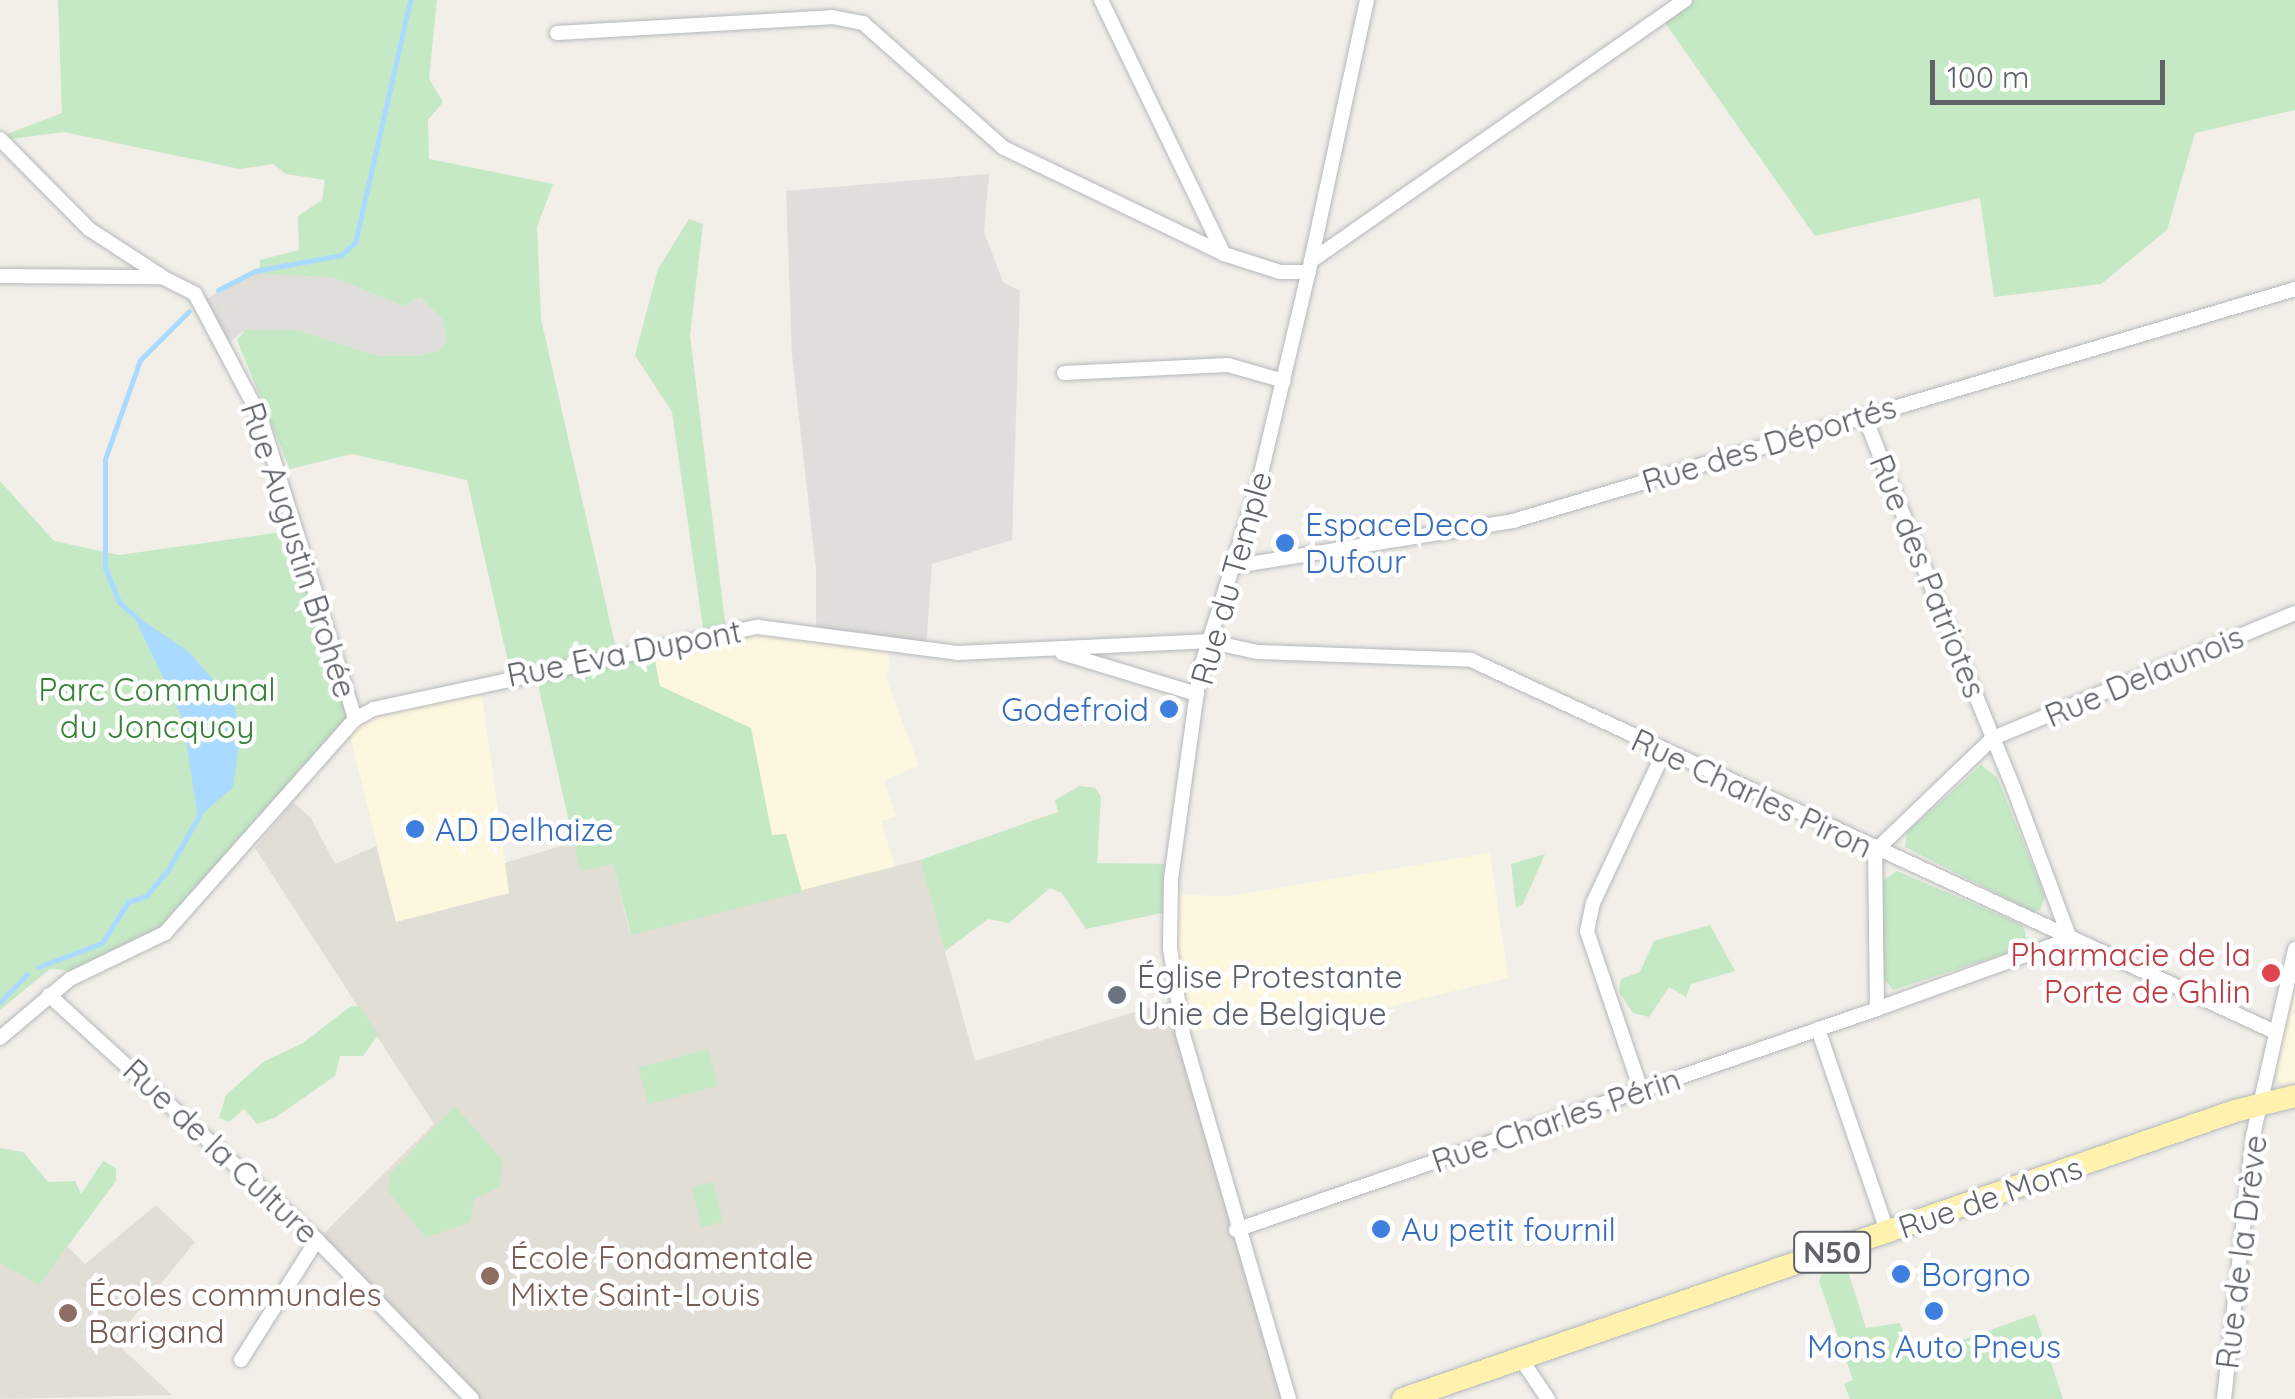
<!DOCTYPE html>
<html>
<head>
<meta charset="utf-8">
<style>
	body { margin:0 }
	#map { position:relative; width:2295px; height:1399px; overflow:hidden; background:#f1efe8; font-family:Quicksand,sans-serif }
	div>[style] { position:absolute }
	.commercial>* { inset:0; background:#fef7e0 }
	.industrial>* { inset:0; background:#e0deda }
	.education>* { inset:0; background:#e1ded6 }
	.green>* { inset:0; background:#c5e8c5; transform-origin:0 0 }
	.water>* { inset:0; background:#aadaff }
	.stream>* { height:5px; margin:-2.5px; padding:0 2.5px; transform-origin:2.5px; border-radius:2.5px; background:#aadaff }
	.roads { filter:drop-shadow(0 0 2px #b5b8bc) drop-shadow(0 0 2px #b5b8bc) }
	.street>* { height:14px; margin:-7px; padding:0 7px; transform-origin:7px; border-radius:7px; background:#fff }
	.primary>* { height:22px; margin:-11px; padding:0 11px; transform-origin:11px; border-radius:11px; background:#fff2af }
	.dots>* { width:28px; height:28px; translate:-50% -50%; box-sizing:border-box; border:5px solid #fff; border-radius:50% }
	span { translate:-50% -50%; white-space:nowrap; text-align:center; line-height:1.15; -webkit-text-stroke:9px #fff; paint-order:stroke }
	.shield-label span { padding:2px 8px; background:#fff; border:2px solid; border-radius:8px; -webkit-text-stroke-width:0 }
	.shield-label { font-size:30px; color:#5f6368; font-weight:700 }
	.street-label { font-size:32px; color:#5f6368 }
	.shop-label { font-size:32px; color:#366cbe }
	.left { translate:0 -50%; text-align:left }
	.right { translate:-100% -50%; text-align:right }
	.park-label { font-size:32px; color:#348238 }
	.health-label { font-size:32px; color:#be3a42 }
	.worship-label { font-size:32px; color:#5b616d }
	.education-label { font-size:32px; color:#785e54 }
	.scale { position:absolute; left:1930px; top:60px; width:235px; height:45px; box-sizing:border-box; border:5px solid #5f6368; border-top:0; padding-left:12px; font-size:30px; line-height:35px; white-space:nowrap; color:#5f6368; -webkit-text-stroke:8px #fff; paint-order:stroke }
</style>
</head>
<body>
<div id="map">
	<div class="commercial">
		<i style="clip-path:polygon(726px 630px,891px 643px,887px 681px,919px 766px,884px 780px,896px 816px,881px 821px,895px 867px,802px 892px,786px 834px,772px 836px,751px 728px,660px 686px,652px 646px)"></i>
		<i style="clip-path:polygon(480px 683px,510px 893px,396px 922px,348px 727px,355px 719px)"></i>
		<i style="clip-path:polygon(1490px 853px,1508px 978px,1359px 1014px,1356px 1004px,1183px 1033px,1171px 895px,1231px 896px)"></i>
		<i style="clip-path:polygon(2295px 949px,2295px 1096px,2290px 1097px,2277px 1076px,2275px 1032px)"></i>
	</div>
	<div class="industrial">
		<i style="clip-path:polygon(989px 174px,984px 232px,1003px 282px,1020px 291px,1012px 540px,932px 564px,926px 648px,816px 633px,816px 570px,792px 355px,786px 191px)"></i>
		<i style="clip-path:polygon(255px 271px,332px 277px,404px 306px,420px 297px,442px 319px,447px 340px,440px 350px,418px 356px,376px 356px,298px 330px,245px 330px,225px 346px,201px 302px)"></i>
	</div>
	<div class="education">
		<i style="clip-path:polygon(293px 802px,311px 818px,335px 864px,376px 846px,396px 922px,509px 893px,505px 863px,574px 842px,580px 870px,613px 864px,630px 934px,920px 860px,975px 1061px,1177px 999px,1289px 1399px,472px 1399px,317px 1240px,434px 1124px,255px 848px)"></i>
		<i style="clip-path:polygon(156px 1205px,195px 1242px,114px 1341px,172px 1395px,0 1399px,0 1263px,39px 1285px,66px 1245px,85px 1264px)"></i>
	</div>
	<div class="green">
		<i style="clip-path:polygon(58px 0,437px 0,429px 79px,443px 102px,428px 120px,429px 159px,553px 184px,537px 227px,541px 319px,617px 653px,652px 646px,660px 686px,751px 728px,772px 835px,786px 834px,802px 892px,631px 935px,613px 864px,580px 871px,535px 671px,511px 675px,467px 480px,352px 454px,290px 469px,237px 340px,245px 330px,298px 330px,377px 356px,418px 356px,440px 350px,447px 340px,442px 319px,420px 297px,404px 306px,332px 277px,259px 274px,260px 260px,299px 250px,298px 216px,322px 200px,325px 180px,286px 174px,273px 164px,240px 169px,64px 132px,11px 139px,7px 134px,62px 113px)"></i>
		<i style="clip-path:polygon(1685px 0,2295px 0,2295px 110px,2195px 133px,2167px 230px,2101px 284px,1994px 297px,1980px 198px,1815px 236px,1661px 17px)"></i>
		<i style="clip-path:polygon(689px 219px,703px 224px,690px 335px,726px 630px,704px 635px,672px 412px,635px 355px,658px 269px)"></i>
		<i style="clip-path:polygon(0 481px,54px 541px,119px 555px,297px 530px,355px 719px,186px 914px,83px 971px,50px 969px,0 1010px)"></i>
		<i style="clip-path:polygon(1981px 765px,1997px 777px,2045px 897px,2040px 910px,2033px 912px,1905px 847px,1907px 832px)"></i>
		<i style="clip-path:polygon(1080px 786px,1095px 788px,1101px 797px,1097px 863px,1173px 864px,1171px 911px,1086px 929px,1062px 893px,1050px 888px,1009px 923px,988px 919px,945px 951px,920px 860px,1058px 812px,1055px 800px)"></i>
		<i style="clip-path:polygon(1545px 854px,1523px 904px,1516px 908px,1511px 864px)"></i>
		<i style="clip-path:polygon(1897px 871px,2023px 925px,2029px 946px,1893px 990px,1882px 976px,1882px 881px)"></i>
		<i style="clip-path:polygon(1710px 925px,1735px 971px,1691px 984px,1686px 997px,1669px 987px,1649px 1017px,1633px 1013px,1619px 992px,1621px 979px,1640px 972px,1654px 941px)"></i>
		<i style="clip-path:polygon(351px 1006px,360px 1007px,378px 1035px,363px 1056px,340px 1056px,335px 1076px,276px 1117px,257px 1124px,244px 1109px,229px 1122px,219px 1118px,226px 1095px,263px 1062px,303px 1043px)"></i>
		<i style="left:708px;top:1049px;width:38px;height:72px;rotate:75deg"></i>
		<i style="clip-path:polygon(455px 1106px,503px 1161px,499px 1187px,474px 1199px,470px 1222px,426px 1238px,388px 1191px,390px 1174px)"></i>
		<i style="clip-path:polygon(0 1148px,23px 1152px,48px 1182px,75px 1181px,81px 1194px,103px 1161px,116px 1168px,116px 1181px,39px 1285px,0 1263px)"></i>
		<i style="left:713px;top:1182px;width:41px;height:22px;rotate:76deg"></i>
		<i style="clip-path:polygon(1847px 1268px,1866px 1328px,1900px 1323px,1913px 1358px,2035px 1314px,2063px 1399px,1850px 1399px,1844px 1384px,1853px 1380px,1819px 1281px,1822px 1274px)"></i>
	</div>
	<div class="water">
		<i style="clip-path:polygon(133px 614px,189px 652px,234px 704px,240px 738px,233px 787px,198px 818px,183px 720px)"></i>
	</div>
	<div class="stream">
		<i style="left:218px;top:290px;width:42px;rotate:-27.2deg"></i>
		<i style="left:255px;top:271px;width:87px;rotate:-10.5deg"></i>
		<i style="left:341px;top:255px;width:18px;rotate:-41deg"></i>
		<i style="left:355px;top:243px;width:249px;rotate:-77.2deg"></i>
		<i style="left:138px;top:619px;width:25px;rotate:-138deg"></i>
		<i style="left:119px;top:602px;width:38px;rotate:-112deg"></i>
		<i style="left:105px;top:567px;width:108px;rotate:-90deg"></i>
		<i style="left:105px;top:459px;width:105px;rotate:-70.5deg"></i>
		<i style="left:140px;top:360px;width:69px;rotate:-45deg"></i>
		<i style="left:38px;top:967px;width:68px;rotate:-20.6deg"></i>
		<i style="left:102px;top:943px;width:49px;rotate:-57.6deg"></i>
		<i style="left:128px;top:902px;width:19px;rotate:-18deg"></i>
		<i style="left:146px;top:896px;width:34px;rotate:-50deg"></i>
		<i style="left:168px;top:870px;width:64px;rotate:-60.3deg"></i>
		<i style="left:0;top:1002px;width:39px;rotate:-46deg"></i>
	</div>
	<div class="roads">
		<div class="street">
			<i style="left:1101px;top:0;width:282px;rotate:64.2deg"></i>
			<i style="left:1224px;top:254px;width:59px;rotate:17.8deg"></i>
			<i style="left:1280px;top:272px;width:29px"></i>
			<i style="left:557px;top:33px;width:275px;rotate:-3.3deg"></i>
			<i style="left:832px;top:17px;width:32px;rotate:11deg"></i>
			<i style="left:863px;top:23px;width:188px;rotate:41.6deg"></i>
			<i style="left:1004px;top:148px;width:244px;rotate:25.7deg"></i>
			<i style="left:0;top:139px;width:127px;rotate:45.3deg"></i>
			<i style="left:89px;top:229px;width:86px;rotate:33.1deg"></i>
			<i style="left:1311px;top:261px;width:267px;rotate:-77.9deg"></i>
			<i style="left:0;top:276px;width:162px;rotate:0.4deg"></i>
			<i style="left:162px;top:277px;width:37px;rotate:27deg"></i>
			<i style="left:195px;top:294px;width:139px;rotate:62.1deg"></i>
			<i style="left:260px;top:417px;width:317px;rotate:72.5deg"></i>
			<i style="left:1064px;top:373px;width:164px;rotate:-2.8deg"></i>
			<i style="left:1228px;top:365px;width:58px;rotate:15.9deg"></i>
			<i style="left:1864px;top:415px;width:204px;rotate:68.5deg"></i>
			<i style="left:1939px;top:605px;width:144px;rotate:67.9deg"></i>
			<i style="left:1993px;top:738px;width:55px;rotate:67.6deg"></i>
			<i style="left:2014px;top:789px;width:160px;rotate:69.5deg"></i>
			<i style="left:2070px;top:939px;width:205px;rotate:160.1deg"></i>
			<i style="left:1877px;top:1009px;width:158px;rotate:-90.7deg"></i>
			<i style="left:1875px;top:851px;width:163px;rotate:-43.8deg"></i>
			<i style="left:1993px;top:738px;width:327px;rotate:-22.5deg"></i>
			<i style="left:1236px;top:566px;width:281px;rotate:-9.2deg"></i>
			<i style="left:1513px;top:521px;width:816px;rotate:-16.52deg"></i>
			<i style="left:1062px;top:653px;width:141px;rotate:16.9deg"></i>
			<i style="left:49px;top:995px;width:363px;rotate:42.4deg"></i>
			<i style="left:317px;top:1240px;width:222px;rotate:45.7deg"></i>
			<i style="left:1818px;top:1029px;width:216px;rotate:71.1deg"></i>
			<i style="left:0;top:1038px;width:92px;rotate:-40.1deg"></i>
			<i style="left:70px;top:979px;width:106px;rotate:-25.8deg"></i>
			<i style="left:165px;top:933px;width:286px;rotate:-48.4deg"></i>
			<i style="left:355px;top:719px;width:21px;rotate:-28deg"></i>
			<i style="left:374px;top:709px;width:393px;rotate:-12.1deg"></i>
			<i style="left:758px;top:627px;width:201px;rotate:7.4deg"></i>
			<i style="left:957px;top:653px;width:250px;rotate:-2.7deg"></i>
			<i style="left:1207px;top:641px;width:51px;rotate:12.4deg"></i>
			<i style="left:1257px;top:652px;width:214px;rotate:2.1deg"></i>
			<i style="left:1471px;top:660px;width:886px;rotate:24.83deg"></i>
			<i style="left:1641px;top:1090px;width:168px;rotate:-108.8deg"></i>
			<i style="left:1587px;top:931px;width:29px;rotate:-78deg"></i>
			<i style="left:1593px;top:903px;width:167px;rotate:-64.8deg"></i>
			<i style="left:1236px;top:1230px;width:678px;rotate:-19.02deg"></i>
			<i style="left:1521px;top:1359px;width:48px;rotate:56deg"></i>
			<i style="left:241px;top:1360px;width:142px;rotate:-57.7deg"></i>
			<i style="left:1289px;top:1399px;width:381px;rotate:-106.2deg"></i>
			<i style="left:1183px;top:1033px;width:86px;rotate:-98.7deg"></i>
			<i style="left:1170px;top:948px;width:69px;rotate:-89.2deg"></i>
			<i style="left:1171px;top:879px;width:211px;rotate:-82.1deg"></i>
			<i style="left:1200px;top:670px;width:193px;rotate:-72.5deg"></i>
			<i style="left:1258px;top:486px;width:231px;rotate:-76.7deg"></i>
			<i style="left:1311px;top:261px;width:456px;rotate:-34.9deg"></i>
			<i style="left:2224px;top:1399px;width:265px;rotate:-83.7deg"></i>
			<i style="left:2253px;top:1136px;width:192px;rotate:-77.3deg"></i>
		</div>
		<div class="primary">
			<i style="left:1403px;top:1399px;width:880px;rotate:-19.09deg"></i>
			<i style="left:2235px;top:1111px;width:62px;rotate:-14deg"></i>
		</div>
	</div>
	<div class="dots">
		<i style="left:1285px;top:543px;background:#3f7fe0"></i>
		<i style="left:1169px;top:709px;background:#3f7fe0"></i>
		<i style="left:415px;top:829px;background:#3f7fe0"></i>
		<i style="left:2271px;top:973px;background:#e0444e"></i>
		<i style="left:1117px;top:995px;background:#6b7280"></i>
		<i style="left:1381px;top:1229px;background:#3f7fe0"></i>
		<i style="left:1901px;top:1274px;background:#3f7fe0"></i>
		<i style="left:490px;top:1276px;background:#8d6e63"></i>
		<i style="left:1934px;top:1311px;background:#3f7fe0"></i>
		<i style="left:68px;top:1313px;background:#8d6e63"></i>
	</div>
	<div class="shield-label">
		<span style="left:1832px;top:1252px">N50</span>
	</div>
	<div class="street-label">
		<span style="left:1769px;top:444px;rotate:-17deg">Rue des Déportés</span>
		<span style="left:299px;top:550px;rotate:72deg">Rue Augustin Brohée</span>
		<span style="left:1928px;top:576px;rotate:68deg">Rue des Patriotes</span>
		<span style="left:1231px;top:578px;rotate:-74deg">Rue du Temple</span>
		<span style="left:624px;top:653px;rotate:-11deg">Rue Eva Dupont</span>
		<span style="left:2144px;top:676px;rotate:-23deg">Rue Delaunois</span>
		<span style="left:1752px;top:793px;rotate:25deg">Rue Charles Piron</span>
		<span style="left:1556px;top:1120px;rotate:-19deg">Rue Charles Périn</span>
		<span style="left:221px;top:1151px;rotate:43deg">Rue de la Culture</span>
		<span style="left:1990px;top:1197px;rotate:-19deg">Rue de Mons</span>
		<span style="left:2241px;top:1252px;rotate:-83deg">Rue de la Drève</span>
	</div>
	<div class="shop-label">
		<span class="left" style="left:1305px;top:543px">EspaceDeco<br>Dufour</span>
		<span class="right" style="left:1149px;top:709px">Godefroid</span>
		<span class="left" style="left:435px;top:829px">AD Delhaize</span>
		<span class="left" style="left:1401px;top:1229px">Au petit fournil</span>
		<span class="left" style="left:1921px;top:1274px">Borgno</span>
		<span style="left:1934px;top:1346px">Mons Auto Pneus</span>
	</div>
	<div class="park-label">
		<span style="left:157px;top:708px">Parc Communal<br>du Joncquoy</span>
	</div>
	<div class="health-label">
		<span class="right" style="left:2251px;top:973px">Pharmacie de la<br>Porte de Ghlin</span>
	</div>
	<div class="worship-label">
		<span class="left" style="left:1137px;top:995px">Église Protestante<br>Unie de Belgique</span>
	</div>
	<div class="education-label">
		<span class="left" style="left:510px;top:1276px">École Fondamentale<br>Mixte Saint-Louis</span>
		<span class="left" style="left:88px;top:1313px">Écoles communales<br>Barigand</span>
	</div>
	<div class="scale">100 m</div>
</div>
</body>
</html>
